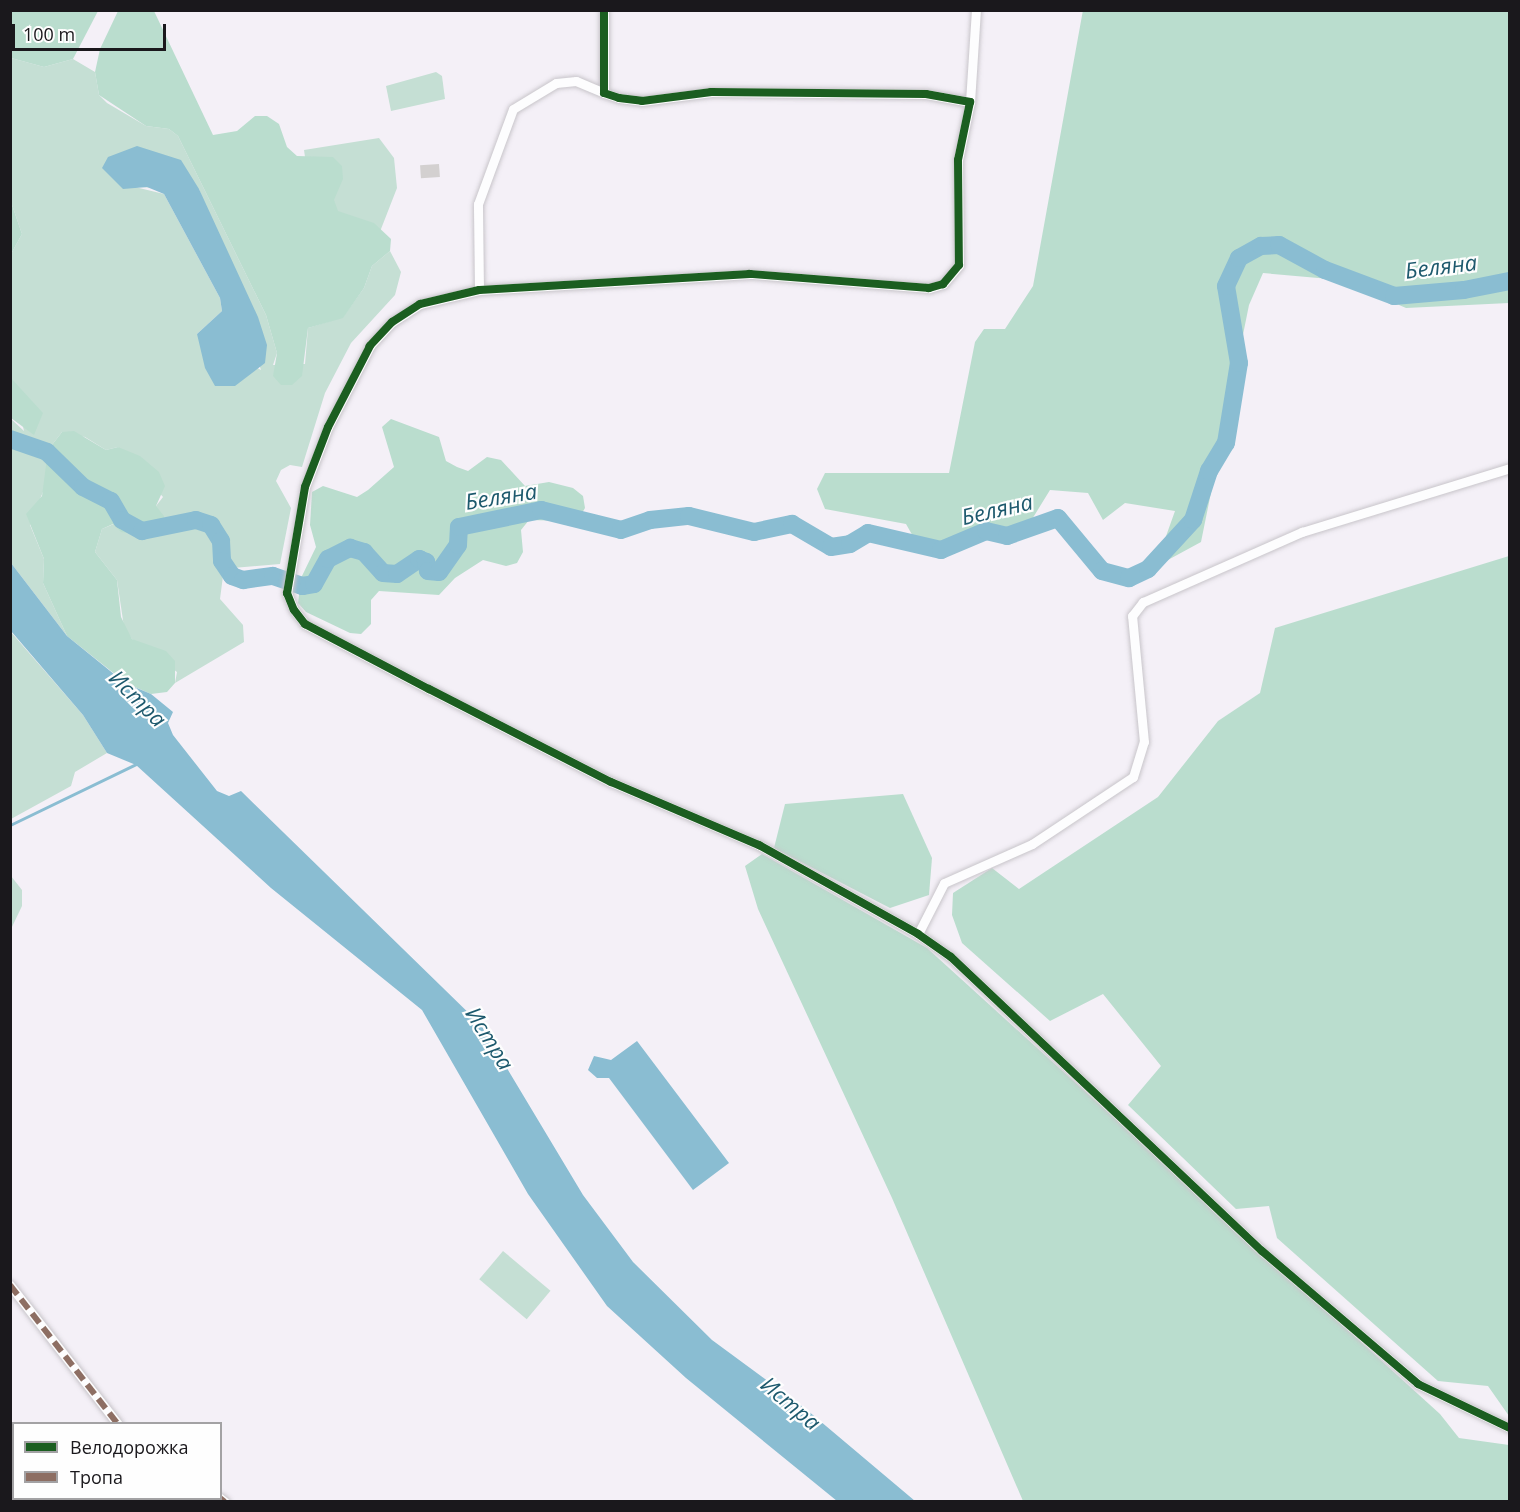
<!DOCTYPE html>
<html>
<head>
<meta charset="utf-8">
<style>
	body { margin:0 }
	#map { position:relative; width:1520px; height:1512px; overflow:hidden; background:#f4f0f7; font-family:"Open Sans",sans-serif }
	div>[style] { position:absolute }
	.green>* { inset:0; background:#c5dfd4; transform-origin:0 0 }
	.forest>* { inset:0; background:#baddce }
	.water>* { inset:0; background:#8abdd2 }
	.stream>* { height:3px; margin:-1.5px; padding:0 1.5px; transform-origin:1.5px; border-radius:1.5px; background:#8abdd2 }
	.river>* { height:18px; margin:-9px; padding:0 9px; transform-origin:9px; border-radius:9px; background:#8abdd2 }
	.building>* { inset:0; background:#d3d0d0; transform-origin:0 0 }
	.roads { filter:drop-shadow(0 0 2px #c8c5ca) drop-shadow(0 0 2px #c8c5ca) }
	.minor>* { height:9px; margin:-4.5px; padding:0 4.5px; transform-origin:4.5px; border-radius:4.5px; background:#fdfdfe }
	.quiet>* { height:6px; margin-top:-3px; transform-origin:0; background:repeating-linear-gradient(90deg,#8d6e63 0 12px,transparent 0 18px) }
	.cycleway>* { height:8px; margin:-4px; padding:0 4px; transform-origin:4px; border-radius:4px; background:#1b5e20 }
	span { translate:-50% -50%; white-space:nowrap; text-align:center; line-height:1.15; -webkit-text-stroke:4.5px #fefefe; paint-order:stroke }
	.water-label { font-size:22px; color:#1d596d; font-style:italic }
	.frame { position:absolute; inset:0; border:12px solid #1a181c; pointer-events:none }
	.legend { position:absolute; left:12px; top:1422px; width:210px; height:78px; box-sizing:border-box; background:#fefefe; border:2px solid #a3a2a4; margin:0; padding:8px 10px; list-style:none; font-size:18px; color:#1a181c }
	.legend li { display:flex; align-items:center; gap:12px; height:30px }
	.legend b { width:30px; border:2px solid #a3a2a4 }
	.scale { position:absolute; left:12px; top:24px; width:154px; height:27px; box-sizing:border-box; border:3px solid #1a181c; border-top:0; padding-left:8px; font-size:18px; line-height:21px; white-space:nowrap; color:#1a181c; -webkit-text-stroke:4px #fefefe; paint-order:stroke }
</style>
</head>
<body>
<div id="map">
	<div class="green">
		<i style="clip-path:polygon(evenodd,11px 58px,44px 67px,73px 59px,95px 72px,99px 95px,107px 103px,146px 126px,169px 129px,178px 136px,266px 315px,277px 353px,273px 365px,305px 364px,308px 328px,343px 317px,364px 288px,372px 266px,390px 251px,401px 272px,395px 295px,351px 343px,325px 393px,302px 467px,290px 465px,281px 470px,276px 481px,291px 508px,280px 564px,233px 568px,223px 576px,220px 599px,243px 625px,244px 642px,175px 683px,177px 672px,132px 639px,124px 627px,117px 580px,95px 552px,102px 529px,156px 506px,163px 497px,118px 447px,106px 450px,85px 437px,62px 432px,48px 450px,46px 484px,30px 525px,44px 559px,43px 583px,67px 636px,11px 563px,10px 418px,24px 431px,11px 377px,11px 254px,22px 234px,11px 202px,11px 58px,135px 187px,199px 189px,261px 370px,197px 334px,222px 311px,220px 298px,164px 194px,135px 187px)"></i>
		<i style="clip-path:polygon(436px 72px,442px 76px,445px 99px,391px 111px,386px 86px)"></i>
		<i style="clip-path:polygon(379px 138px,394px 158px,397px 188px,374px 247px,274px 162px,305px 157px,304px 150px)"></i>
		<i style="clip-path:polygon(10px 631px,83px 715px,107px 753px,75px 772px,71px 786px,11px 819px)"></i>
		<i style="clip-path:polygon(11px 876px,22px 890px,22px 906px,11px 929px)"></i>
		<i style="left:503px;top:1251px;width:62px;height:37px;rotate:40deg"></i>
	</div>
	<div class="forest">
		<i style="clip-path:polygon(11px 10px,98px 10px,98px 11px,73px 59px,44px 67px,11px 58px)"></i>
		<i style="clip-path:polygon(1083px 10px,1509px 11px,1509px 303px,1406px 308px,1341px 280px,1263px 273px,1249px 305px,1201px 542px,1155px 567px,1175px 511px,1125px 503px,1103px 520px,1088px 493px,1050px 490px,1026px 529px,923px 554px,906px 524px,825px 509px,817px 489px,825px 473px,949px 473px,975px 342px,984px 329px,1005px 329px,1033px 286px)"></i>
		<i style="clip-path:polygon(118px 11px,154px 11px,213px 135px,237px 131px,255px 116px,267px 116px,279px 124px,287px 147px,297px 156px,333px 157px,342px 166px,343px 179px,334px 200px,338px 211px,374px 223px,391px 239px,390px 251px,372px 266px,364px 288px,343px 318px,308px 328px,302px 376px,292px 385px,281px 385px,273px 376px,277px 353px,266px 315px,178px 136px,169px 129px,146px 126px,99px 95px,95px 72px,100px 49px)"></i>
		<i style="clip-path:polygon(11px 202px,22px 234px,11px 254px)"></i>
		<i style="clip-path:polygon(10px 377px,43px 413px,34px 435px,11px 418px)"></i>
		<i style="clip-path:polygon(391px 419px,439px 437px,446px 461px,457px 467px,468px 471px,487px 457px,501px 460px,525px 486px,549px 482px,573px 488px,583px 496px,585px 508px,579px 518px,567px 521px,529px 520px,521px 530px,523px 552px,517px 563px,506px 566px,483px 560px,455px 578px,439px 595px,379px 591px,371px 600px,371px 624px,361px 634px,350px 633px,306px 612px,298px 603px,301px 578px,316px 547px,310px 525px,312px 492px,323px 486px,357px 497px,368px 490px,394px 467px,382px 427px)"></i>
		<i style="clip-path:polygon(74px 431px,106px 450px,118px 447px,140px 456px,159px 472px,165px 486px,156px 506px,164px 516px,165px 528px,158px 537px,121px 532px,113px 524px,102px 529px,95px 552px,117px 580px,121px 617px,132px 639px,166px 651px,175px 661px,175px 683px,167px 692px,151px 694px,126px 683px,67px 636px,43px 583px,44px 559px,26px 514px,42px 496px,48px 450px,62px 432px)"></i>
		<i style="clip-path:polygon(1509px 556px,1510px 556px,1509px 1416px,1488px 1386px,1438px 1381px,1277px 1238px,1269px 1206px,1236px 1209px,1128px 1105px,1161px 1066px,1103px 994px,1050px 1021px,962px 943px,952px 915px,953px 893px,992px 868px,1019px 889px,1158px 797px,1218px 721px,1260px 693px,1275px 628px)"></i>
		<i style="clip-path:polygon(903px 794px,932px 858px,929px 895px,890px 908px,774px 848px,785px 804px)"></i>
		<i style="clip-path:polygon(762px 854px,927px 948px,1440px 1414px,1459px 1438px,1509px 1445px,1509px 1501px,1023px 1501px,892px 1198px,758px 909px,745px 866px)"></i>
	</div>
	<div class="water">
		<i style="clip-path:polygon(137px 146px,181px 160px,199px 189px,258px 317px,267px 345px,265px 363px,235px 386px,215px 386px,205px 368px,197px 334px,222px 311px,220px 298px,164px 194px,147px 187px,123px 189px,102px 168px,108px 157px)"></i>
		<i style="clip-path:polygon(11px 563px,67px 636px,125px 683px,151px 694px,173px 712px,168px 723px,173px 735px,217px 791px,229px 796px,241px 791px,481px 1025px,583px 1195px,633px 1262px,712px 1340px,807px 1410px,915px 1501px,837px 1501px,686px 1378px,607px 1306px,528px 1194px,422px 1010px,271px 888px,136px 765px,107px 753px,83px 715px,11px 631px)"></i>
		<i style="clip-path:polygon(637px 1041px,729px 1163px,693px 1190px,609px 1078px,597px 1078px,588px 1070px,594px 1056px,611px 1060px)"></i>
	</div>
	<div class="stream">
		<i style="left:10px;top:825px;width:142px;rotate:-25.8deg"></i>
	</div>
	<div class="river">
		<i style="left:10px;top:439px;width:39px;rotate:19deg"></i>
		<i style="left:47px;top:452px;width:50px;rotate:44.2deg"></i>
		<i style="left:83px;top:487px;width:31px;rotate:27deg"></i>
		<i style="left:111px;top:501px;width:22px;rotate:60deg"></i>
		<i style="left:122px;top:520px;width:23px;rotate:29deg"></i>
		<i style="left:142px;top:531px;width:55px;rotate:-11.5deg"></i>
		<i style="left:196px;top:520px;width:16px;rotate:18deg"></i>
		<i style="left:211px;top:525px;width:19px;rotate:58deg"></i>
		<i style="left:221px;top:541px;width:20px;rotate:87deg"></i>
		<i style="left:222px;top:561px;width:18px;rotate:56deg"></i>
		<i style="left:232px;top:576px;width:12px;rotate:20deg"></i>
		<i style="left:243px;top:580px;width:30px;rotate:-8deg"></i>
		<i style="left:273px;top:576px;width:31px;rotate:19deg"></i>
		<i style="left:302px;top:586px;width:12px;rotate:-9deg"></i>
		<i style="left:314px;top:584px;width:29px;rotate:-61deg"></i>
		<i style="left:328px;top:559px;width:25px;rotate:-27deg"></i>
		<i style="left:350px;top:548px;width:15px;rotate:16deg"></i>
		<i style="left:364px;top:552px;width:28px;rotate:48deg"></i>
		<i style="left:383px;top:573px;width:14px;rotate:4deg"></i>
		<i style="left:397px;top:574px;width:27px;rotate:-34deg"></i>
		<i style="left:419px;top:559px;width:8px;rotate:23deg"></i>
		<i style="left:426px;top:562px;width:9px;rotate:77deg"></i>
		<i style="left:428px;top:571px;width:11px;rotate:5deg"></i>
		<i style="left:439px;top:572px;width:33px;rotate:-55deg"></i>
		<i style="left:458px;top:545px;width:18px;rotate:-87deg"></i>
		<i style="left:459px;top:527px;width:84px;rotate:-11.7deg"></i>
		<i style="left:541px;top:510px;width:82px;rotate:14deg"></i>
		<i style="left:621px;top:530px;width:31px;rotate:-19deg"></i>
		<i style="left:650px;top:520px;width:39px;rotate:-6deg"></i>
		<i style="left:689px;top:516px;width:67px;rotate:13.8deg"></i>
		<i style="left:754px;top:532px;width:39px;rotate:-12deg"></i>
		<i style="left:792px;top:524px;width:45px;rotate:30.5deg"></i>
		<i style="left:831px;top:547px;width:19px;rotate:-9deg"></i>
		<i style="left:850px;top:544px;width:21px;rotate:-31deg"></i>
		<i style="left:868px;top:533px;width:75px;rotate:13.1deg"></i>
		<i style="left:941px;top:550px;width:49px;rotate:-22.9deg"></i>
		<i style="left:986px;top:531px;width:22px;rotate:13deg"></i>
		<i style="left:1007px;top:536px;width:54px;rotate:-19.4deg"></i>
		<i style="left:1058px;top:518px;width:69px;rotate:50.3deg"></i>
		<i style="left:1102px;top:571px;width:28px;rotate:15deg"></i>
		<i style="left:1129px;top:578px;width:21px;rotate:-25deg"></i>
		<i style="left:1148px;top:569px;width:67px;rotate:-47.4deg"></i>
		<i style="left:1193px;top:520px;width:52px;rotate:-71.9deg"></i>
		<i style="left:1209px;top:471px;width:33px;rotate:-59deg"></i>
		<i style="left:1226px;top:443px;width:81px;rotate:-80.8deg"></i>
		<i style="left:1239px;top:363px;width:78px;rotate:-99.6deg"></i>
		<i style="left:1226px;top:286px;width:31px;rotate:-65deg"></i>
		<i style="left:1239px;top:258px;width:25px;rotate:-29deg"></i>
		<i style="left:1261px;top:246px;width:18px;rotate:-3deg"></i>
		<i style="left:1279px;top:245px;width:52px;rotate:28.5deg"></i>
		<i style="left:1325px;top:270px;width:74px;rotate:20.6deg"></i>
		<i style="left:1394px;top:296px;width:70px;rotate:-4.9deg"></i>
		<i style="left:1464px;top:290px;width:47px;rotate:-11.1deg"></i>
	</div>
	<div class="building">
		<i style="left:439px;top:164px;width:13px;height:19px;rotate:86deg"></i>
	</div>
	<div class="roads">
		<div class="minor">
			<i style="left:604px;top:10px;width:83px;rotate:90deg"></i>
			<i style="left:604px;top:93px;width:16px;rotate:18deg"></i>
			<i style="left:619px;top:98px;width:23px;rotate:7deg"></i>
			<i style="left:642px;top:101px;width:70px;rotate:-7.4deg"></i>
			<i style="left:711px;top:92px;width:215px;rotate:0.5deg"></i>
			<i style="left:926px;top:94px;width:45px;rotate:10.3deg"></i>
			<i style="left:970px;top:102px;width:59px;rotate:101.7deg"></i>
			<i style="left:958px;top:160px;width:105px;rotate:89.5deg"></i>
			<i style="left:959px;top:265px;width:25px;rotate:130deg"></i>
			<i style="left:943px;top:284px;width:15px;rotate:164deg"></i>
			<i style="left:929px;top:288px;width:180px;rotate:-175.5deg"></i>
			<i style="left:750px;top:274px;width:271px;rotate:176.6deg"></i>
			<i style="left:479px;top:290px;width:61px;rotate:166.7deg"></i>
			<i style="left:420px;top:304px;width:33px;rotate:147deg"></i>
			<i style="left:392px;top:322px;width:33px;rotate:133deg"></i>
			<i style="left:370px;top:346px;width:91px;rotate:117.4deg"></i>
			<i style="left:328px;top:427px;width:64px;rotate:111deg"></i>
			<i style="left:305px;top:487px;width:108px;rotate:99.6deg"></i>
			<i style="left:287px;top:593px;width:18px;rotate:68deg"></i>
			<i style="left:294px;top:610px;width:18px;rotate:52deg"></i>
			<i style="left:305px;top:624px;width:140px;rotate:27.7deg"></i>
			<i style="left:429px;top:689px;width:204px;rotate:27.1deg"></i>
			<i style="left:611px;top:782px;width:161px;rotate:23.1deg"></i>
			<i style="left:759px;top:845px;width:182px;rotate:29.2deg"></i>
			<i style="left:918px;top:934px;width:40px;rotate:34.9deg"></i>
			<i style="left:951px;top:957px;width:428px;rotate:43.4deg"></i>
			<i style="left:1262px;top:1251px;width:205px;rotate:40.4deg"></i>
			<i style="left:1418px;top:1384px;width:102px;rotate:25.6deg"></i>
			<i style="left:970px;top:102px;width:92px;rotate:-86.3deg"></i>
			<i style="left:479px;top:290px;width:86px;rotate:-90.7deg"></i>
			<i style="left:478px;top:204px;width:101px;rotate:-69.8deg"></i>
			<i style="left:513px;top:109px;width:50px;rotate:-31.2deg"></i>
			<i style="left:556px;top:83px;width:20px;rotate:-6deg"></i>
			<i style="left:576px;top:81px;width:30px;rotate:23deg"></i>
			<i style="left:918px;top:934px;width:57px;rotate:-63deg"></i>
			<i style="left:944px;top:883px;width:96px;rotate:-23.9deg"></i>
			<i style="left:1032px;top:844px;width:121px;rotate:-33.6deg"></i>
			<i style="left:1133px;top:777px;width:37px;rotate:-73deg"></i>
			<i style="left:1144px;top:742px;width:127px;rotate:-95.4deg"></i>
			<i style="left:1132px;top:616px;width:18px;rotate:-52deg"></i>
			<i style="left:1143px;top:602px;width:174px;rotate:-23.8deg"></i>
			<i style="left:1302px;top:532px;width:218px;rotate:-17.1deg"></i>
			<i style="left:10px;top:1285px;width:176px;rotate:52.2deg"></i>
			<i style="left:220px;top:1498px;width:6px;rotate:39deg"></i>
		</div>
	</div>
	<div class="quiet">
		<i style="left:10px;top:1285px;width:176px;rotate:52.2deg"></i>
		<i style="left:220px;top:1498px;width:6px;rotate:39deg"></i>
	</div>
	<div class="cycleway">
		<i style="left:604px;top:10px;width:83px;rotate:90deg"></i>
		<i style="left:604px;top:93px;width:16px;rotate:18deg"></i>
		<i style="left:619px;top:98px;width:23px;rotate:7deg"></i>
		<i style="left:642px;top:101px;width:70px;rotate:-7.4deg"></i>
		<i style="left:711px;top:92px;width:215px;rotate:0.5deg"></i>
		<i style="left:926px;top:94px;width:45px;rotate:10.3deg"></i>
		<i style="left:970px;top:102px;width:59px;rotate:101.7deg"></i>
		<i style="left:958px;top:160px;width:105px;rotate:89.5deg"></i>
		<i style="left:959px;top:265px;width:25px;rotate:130deg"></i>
		<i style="left:943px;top:284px;width:15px;rotate:164deg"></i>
		<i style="left:929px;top:288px;width:180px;rotate:-175.5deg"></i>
		<i style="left:750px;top:274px;width:271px;rotate:176.6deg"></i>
		<i style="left:479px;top:290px;width:61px;rotate:166.7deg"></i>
		<i style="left:420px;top:304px;width:33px;rotate:147deg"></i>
		<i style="left:392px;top:322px;width:33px;rotate:133deg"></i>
		<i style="left:370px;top:346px;width:91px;rotate:117.4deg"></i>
		<i style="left:328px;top:427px;width:64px;rotate:111deg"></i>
		<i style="left:305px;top:487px;width:108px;rotate:99.6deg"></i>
		<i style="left:287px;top:593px;width:18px;rotate:68deg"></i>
		<i style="left:294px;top:610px;width:18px;rotate:52deg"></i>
		<i style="left:305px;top:624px;width:140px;rotate:27.7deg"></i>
		<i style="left:429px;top:689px;width:204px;rotate:27.1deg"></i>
		<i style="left:611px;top:782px;width:161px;rotate:23.1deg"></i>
		<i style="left:759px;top:845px;width:182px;rotate:29.2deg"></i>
		<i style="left:918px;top:934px;width:40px;rotate:34.9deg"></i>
		<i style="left:951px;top:957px;width:428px;rotate:43.4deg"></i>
		<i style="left:1262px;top:1251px;width:205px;rotate:40.4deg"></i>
		<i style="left:1418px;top:1384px;width:102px;rotate:25.6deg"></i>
	</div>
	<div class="water-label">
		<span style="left:1441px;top:266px;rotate:-7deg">Беляна</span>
		<span style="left:501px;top:496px;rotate:-9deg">Беляна</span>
		<span style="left:997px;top:509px;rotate:-13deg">Беляна</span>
		<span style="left:138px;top:698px;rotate:45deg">Истра</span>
		<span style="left:490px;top:1038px;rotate:58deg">Истра</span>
		<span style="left:791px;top:1403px;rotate:40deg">Истра</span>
	</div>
	<div class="frame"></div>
	<ul class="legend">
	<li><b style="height:8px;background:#1b5e20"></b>Велодорожка</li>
	<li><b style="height:8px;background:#8d6e63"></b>Тропа</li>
	</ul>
	<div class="scale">100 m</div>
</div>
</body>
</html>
